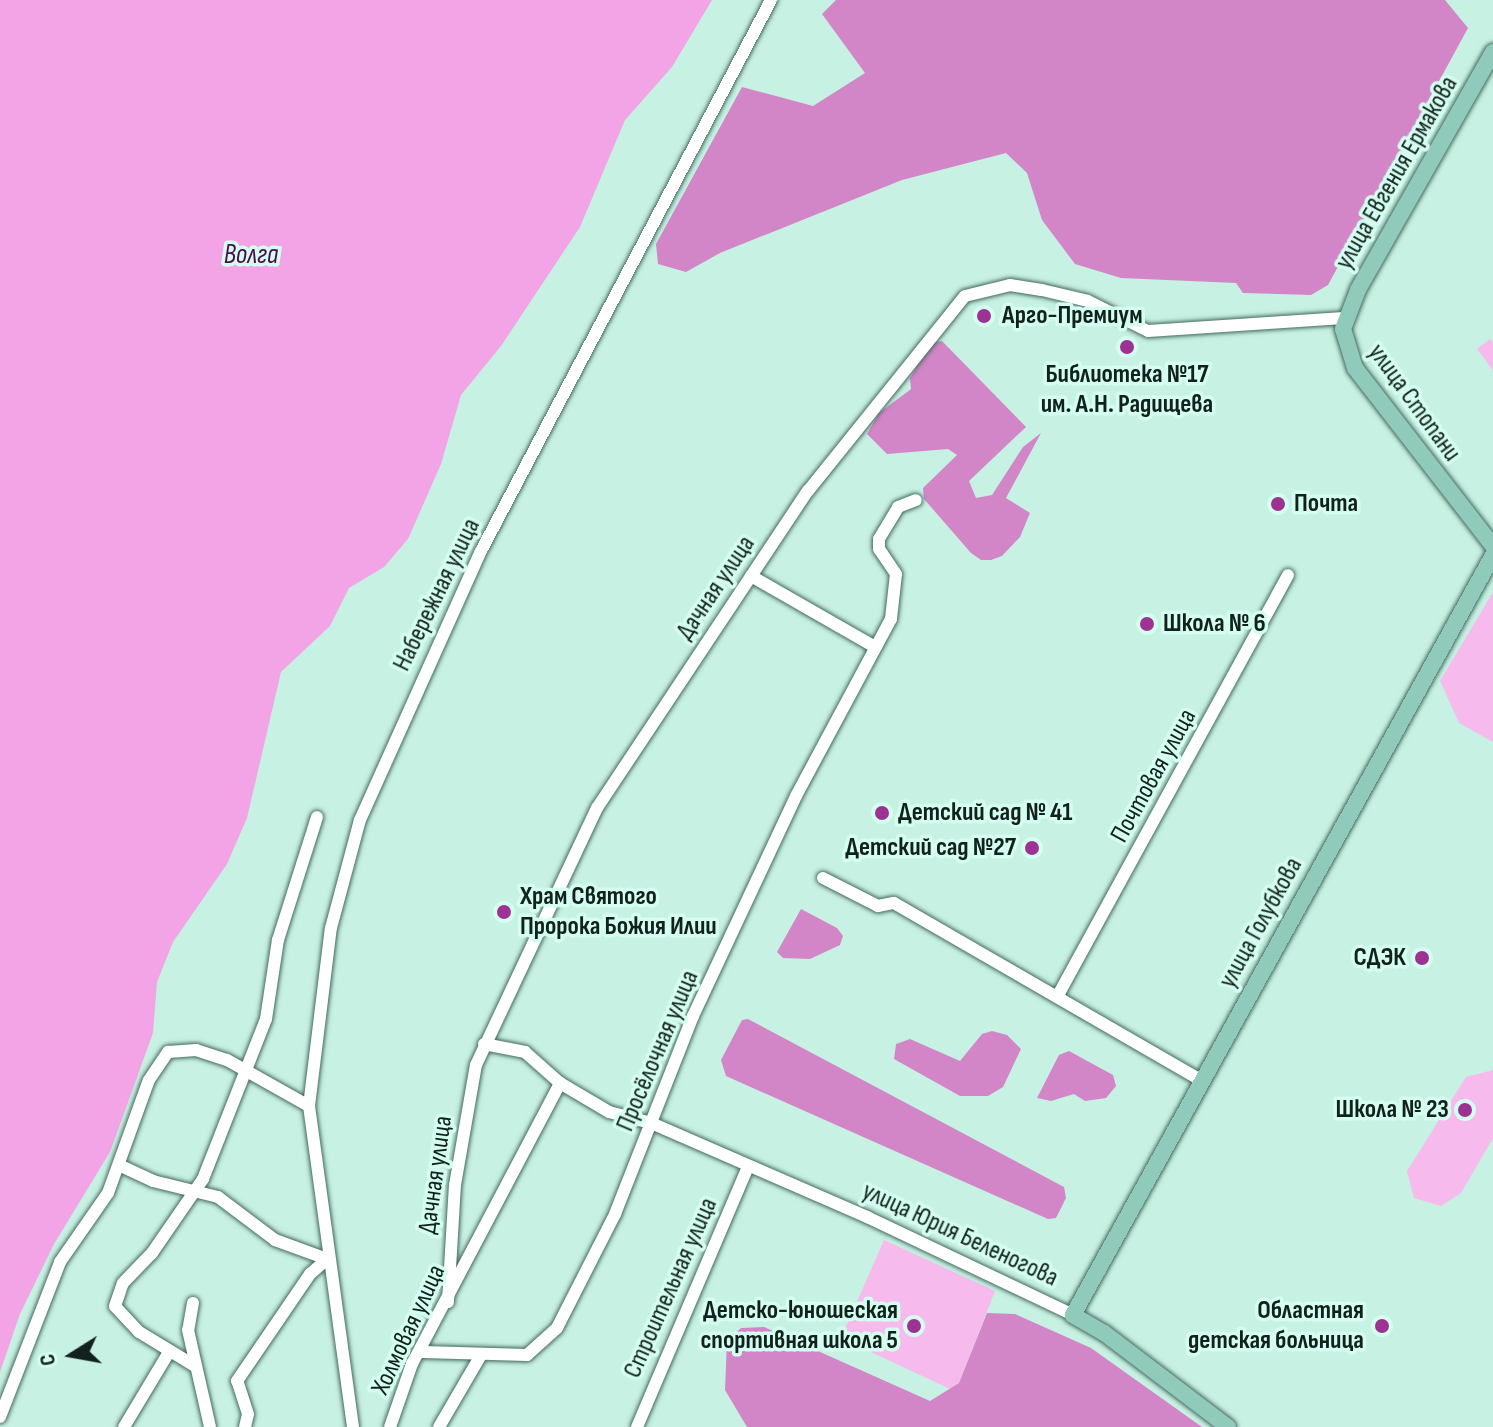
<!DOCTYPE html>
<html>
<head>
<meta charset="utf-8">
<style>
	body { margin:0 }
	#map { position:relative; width:1493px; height:1427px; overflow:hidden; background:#c7f1e3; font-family:"Sofia Sans Condensed",sans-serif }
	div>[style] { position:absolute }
	.green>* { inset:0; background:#f7baed }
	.forest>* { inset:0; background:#d286c7 }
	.water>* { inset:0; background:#f2a4e6 }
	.roads { filter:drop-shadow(0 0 2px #446a5e) drop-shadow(0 0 2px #446a5e) }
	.minor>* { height:12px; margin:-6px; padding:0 6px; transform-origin:6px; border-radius:6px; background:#fff }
	.major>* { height:16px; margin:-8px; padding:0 8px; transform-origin:8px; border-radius:8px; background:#90cabb }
	.dots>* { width:22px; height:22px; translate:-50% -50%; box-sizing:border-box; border:4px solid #d4fef0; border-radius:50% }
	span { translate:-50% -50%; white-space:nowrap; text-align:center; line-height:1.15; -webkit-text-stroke:7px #d4fef0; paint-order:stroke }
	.street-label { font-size:26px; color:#12211d }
	.poi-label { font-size:26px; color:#12211d; font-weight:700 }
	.left { translate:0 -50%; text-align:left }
	.right { translate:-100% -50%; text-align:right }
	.water-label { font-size:28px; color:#4f0a4a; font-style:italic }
	.north { position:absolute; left:32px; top:1315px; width:80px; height:80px; -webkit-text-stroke:6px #d4fef0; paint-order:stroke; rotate:259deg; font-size:22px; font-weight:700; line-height:32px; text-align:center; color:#12211d }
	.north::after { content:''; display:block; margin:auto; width:28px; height:36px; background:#12211d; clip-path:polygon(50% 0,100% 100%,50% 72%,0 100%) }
</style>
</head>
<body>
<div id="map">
	<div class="green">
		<i style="clip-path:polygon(1490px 339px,1493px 343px,1493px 370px,1477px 349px)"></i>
		<i style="clip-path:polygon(1493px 592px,1493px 742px,1459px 723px,1440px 681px)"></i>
		<i style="clip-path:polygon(1493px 1070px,1493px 1138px,1461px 1193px,1441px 1206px,1414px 1198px,1407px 1171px,1466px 1077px)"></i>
		<i style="clip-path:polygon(884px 1240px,995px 1291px,959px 1383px,950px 1389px,841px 1338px)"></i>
	</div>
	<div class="forest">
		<i style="clip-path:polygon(836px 0,1445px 0,1468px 28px,1328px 285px,1311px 295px,1243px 293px,1236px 283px,1121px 278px,1075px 264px,1042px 220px,1027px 173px,1006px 153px,902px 180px,720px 253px,686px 272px,658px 264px,656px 244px,742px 87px,813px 106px,865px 73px,822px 14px)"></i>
		<i style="clip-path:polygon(942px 341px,1026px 427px,969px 481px,976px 498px,992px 495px,1023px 447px,1041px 433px,1006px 498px,1030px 513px,1020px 537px,1002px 556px,991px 560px,981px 560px,971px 553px,924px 499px,923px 488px,957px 455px,948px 449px,887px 454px,867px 434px,879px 413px,911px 389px,910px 378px,919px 363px,933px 343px)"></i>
		<i style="clip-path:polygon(801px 909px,837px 928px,843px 936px,840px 945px,810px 959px,783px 958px,777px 952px)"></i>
		<i style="clip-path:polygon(748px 1019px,1064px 1187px,1066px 1198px,1056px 1218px,1048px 1219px,726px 1076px,721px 1060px,742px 1020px)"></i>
		<i style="clip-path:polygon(992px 1031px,1007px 1035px,1021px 1049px,1003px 1087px,988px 1096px,960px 1096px,894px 1059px,896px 1044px,910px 1039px,960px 1061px,982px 1034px)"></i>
		<i style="clip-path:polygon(1069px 1051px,1113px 1075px,1116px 1086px,1106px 1098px,1085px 1101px,1074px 1094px,1051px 1101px,1037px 1098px,1059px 1055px)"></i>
		<i style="clip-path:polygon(987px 1313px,1015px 1314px,1091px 1348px,1202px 1427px,747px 1427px,725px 1390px,727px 1341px,741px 1328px,764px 1327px,930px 1401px,959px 1383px)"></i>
	</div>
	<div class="water">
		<i style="clip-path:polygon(0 0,712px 0,672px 67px,625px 120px,580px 227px,501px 346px,461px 395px,441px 464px,408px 539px,384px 567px,349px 588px,330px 626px,281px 672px,247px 818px,227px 864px,173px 942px,157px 982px,153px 1033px,110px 1152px,54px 1244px,20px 1314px,0 1372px)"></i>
	</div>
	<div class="roads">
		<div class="minor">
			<i style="left:751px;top:576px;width:141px;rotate:29.8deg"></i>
			<i style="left:823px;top:878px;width:62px;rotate:27deg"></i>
			<i style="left:878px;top:906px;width:16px;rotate:-11deg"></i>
			<i style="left:894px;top:903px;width:356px;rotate:30deg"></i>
			<i style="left:1057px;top:997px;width:481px;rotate:-61.3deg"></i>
			<i style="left:484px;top:1044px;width:42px;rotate:11deg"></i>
			<i style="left:525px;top:1052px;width:47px;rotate:41.5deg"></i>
			<i style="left:560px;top:1083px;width:57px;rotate:30.6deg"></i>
			<i style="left:609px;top:1112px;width:43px;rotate:14.7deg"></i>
			<i style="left:651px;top:1123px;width:236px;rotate:23.5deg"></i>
			<i style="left:867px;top:1217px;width:228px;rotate:25.4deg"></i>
			<i style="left:121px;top:1166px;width:35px;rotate:25deg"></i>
			<i style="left:153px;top:1181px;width:67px;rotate:13.8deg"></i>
			<i style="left:218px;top:1197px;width:71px;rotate:37deg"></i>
			<i style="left:275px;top:1240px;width:55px;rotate:20.1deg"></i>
			<i style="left:448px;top:1302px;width:117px;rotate:-86.6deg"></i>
			<i style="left:455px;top:1185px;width:122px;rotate:-80.1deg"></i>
			<i style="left:476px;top:1065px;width:284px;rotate:-64.8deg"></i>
			<i style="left:597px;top:808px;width:381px;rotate:-56.4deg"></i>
			<i style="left:808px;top:491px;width:250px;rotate:-51.2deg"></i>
			<i style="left:965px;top:296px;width:46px;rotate:-13.7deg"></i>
			<i style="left:1010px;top:285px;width:32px;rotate:9deg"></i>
			<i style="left:1042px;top:290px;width:47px;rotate:13.4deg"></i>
			<i style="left:1088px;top:301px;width:67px;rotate:26.6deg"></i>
			<i style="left:1148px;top:331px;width:196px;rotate:-3.8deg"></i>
			<i style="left:193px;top:1303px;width:27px;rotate:100deg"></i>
			<i style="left:188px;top:1330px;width:99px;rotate:77.2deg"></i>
			<i style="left:423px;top:1352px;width:104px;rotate:1.7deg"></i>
			<i style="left:527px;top:1355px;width:40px;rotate:-42deg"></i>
			<i style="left:557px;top:1328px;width:128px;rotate:-63deg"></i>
			<i style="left:615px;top:1214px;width:213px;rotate:-68.5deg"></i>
			<i style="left:693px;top:1016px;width:243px;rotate:-64.9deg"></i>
			<i style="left:796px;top:796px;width:201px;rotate:-61.8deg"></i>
			<i style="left:891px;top:619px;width:45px;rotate:-83.7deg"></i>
			<i style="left:896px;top:574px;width:30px;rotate:-124deg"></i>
			<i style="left:879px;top:549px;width:10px;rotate:-90deg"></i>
			<i style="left:879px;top:539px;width:37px;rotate:-59deg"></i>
			<i style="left:898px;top:507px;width:19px;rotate:-21deg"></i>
			<i style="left:195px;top:1366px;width:66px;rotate:-148.7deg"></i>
			<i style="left:139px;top:1332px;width:35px;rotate:-133deg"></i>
			<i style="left:115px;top:1306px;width:24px;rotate:-71deg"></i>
			<i style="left:123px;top:1283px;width:42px;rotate:-46deg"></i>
			<i style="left:152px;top:1253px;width:90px;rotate:-55.4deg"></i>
			<i style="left:203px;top:1179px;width:172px;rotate:-68.5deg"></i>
			<i style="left:266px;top:1019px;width:80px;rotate:-81.4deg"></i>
			<i style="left:278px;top:940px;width:129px;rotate:-72.4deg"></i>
			<i style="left:0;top:1417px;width:166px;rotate:-68.8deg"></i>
			<i style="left:60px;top:1262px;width:84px;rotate:-55.2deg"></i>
			<i style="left:108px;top:1193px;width:120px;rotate:-70.1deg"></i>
			<i style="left:149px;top:1080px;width:34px;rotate:-56deg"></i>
			<i style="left:168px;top:1052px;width:28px;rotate:-4deg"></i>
			<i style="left:196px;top:1050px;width:33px;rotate:18deg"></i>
			<i style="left:227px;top:1060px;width:94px;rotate:29.3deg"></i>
			<i style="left:124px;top:1427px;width:87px;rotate:-59deg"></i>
			<i style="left:245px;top:1427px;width:13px;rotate:-77deg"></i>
			<i style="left:248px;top:1414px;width:35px;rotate:-108deg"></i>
			<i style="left:237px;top:1381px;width:130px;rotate:-55.7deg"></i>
			<i style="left:310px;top:1274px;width:23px;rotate:-41deg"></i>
			<i style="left:353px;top:1427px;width:324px;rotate:-97.8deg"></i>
			<i style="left:309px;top:1106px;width:179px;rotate:-83deg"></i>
			<i style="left:331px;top:928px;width:112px;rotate:-75deg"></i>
			<i style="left:360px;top:820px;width:295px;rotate:-65.8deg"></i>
			<i style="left:481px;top:551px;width:623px;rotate:-62.24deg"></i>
			<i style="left:390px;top:1427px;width:67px;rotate:-70.8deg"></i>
			<i style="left:412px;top:1364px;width:318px;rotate:-62.2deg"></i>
			<i style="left:439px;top:1427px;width:83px;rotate:-59.7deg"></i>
			<i style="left:637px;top:1427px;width:283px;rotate:-66.9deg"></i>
		</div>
		<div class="major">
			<i style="left:1493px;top:52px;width:274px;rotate:119.6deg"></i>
			<i style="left:1358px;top:290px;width:42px;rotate:111deg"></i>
			<i style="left:1343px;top:329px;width:41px;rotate:72.9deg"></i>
			<i style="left:1355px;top:368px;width:225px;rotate:52.2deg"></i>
			<i style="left:1228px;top:1427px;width:156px;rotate:-142.8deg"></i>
			<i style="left:1104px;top:1333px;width:36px;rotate:-150deg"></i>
			<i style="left:1073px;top:1315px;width:868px;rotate:-61.07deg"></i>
		</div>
	</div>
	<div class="dots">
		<i style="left:984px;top:316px;background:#9d3293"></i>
		<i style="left:1127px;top:347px;background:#9d3293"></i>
		<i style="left:1278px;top:504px;background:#9d3293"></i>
		<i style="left:1147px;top:624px;background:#9d3293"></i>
		<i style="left:882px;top:813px;background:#9d3293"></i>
		<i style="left:1032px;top:848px;background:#9d3293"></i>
		<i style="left:504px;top:912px;background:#9d3293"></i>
		<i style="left:1422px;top:958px;background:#9d3293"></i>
		<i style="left:1465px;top:1110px;background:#9d3293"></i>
		<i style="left:914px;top:1326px;background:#9d3293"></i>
		<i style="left:1382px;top:1326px;background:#9d3293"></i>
	</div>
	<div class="street-label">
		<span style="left:1397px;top:173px;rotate:-60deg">улица Евгения Ермакова</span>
		<span style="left:1414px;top:403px;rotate:54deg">улица Стопани</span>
		<span style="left:716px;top:588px;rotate:-56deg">Дачная улица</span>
		<span style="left:437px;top:595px;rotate:-64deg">Набережная улица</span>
		<span style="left:1154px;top:776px;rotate:-61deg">Почтовая улица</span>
		<span style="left:1261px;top:923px;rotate:-61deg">улица Голубкова</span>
		<span style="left:658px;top:1051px;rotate:-67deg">Просёлочная улица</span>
		<span style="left:436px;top:1175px;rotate:-82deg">Дачная улица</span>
		<span style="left:960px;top:1235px;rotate:25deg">улица Юрия Беленогова</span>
		<span style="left:671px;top:1288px;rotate:-66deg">Строительная улица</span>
		<span style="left:409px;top:1330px;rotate:-65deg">Холмовая улица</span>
	</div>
	<div class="poi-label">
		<span class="left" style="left:1002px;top:316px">Арго-Премиум</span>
		<span style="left:1127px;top:390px">Библиотека №17<br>им. А.Н. Радищева</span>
		<span class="left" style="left:1294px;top:504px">Почта</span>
		<span class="left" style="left:1163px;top:624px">Школа № 6</span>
		<span class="left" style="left:898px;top:813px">Детский сад № 41</span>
		<span class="right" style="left:1016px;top:848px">Детский сад №27</span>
		<span class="left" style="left:520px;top:912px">Храм Святого<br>Пророка Божия Илии</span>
		<span class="right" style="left:1406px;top:958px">СДЭК</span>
		<span class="right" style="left:1449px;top:1110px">Школа № 23</span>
		<span class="right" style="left:898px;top:1326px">Детско-юношеская<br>спортивная школа 5</span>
		<span class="right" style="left:1364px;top:1326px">Областная<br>детская больница</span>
	</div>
	<div class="water-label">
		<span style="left:251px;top:255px">Волга</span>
	</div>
	<div class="north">С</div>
</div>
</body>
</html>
